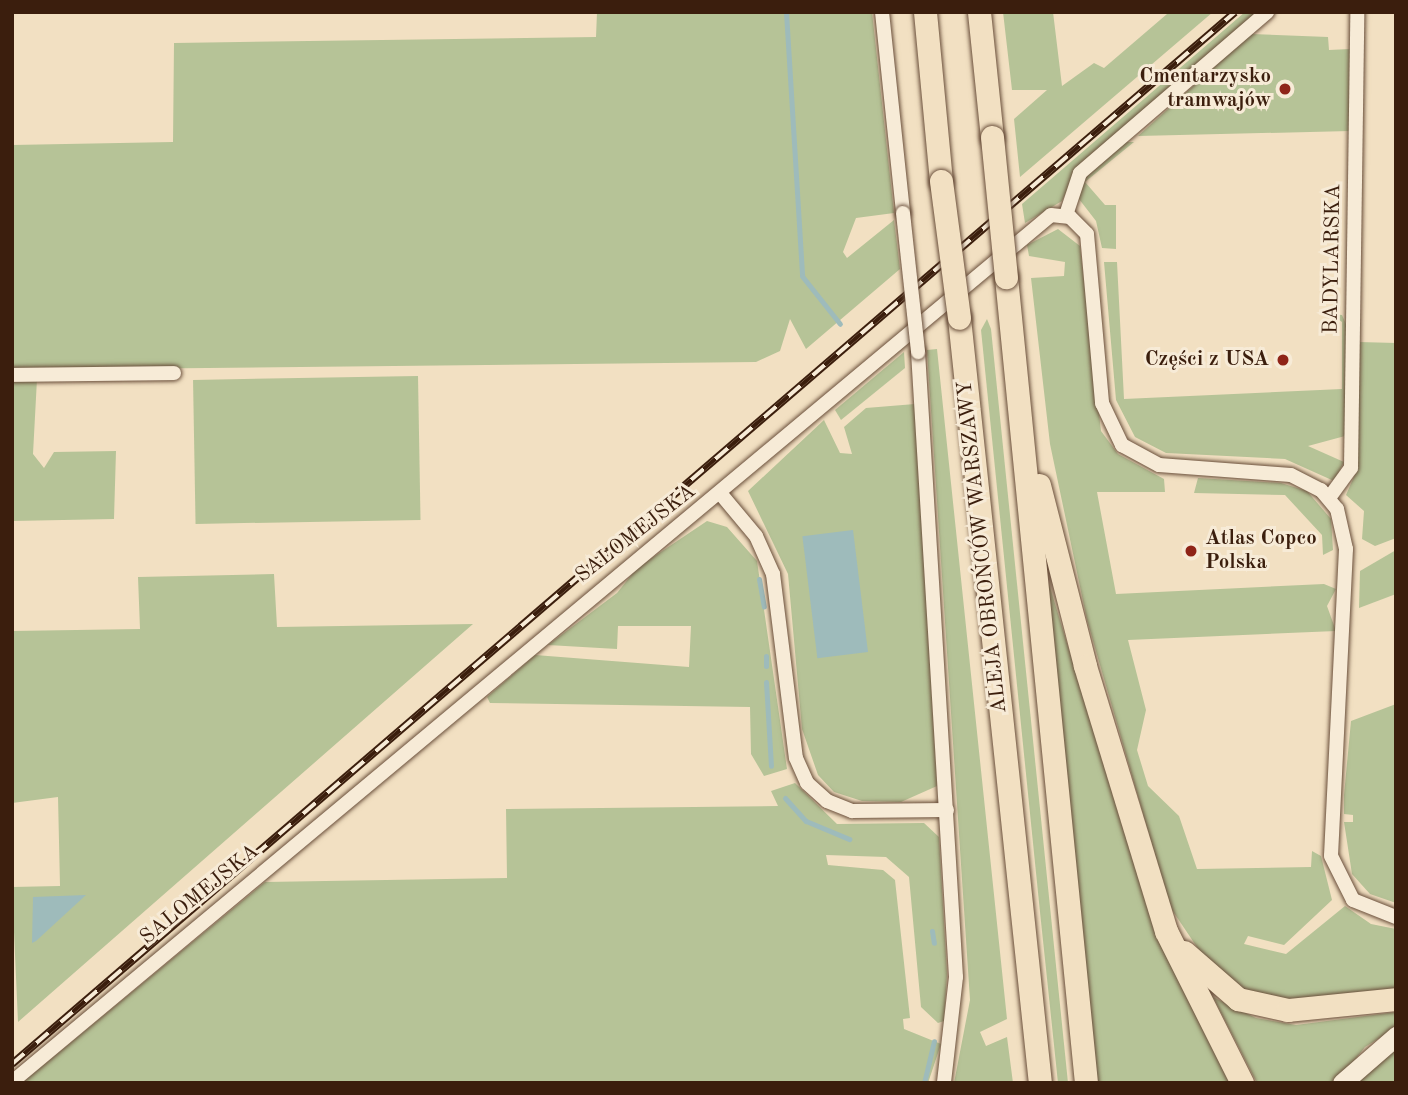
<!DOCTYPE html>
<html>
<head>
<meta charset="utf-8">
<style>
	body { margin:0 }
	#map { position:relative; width:1408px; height:1095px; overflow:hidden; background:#f2e0c2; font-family:"Old Standard TT",serif }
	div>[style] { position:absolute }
	.green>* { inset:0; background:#b6c397; transform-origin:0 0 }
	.water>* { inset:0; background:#9ebbbb; transform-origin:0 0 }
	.stream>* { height:5px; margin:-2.5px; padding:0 2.5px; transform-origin:2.5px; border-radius:2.5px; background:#9ebbbb }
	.roads { filter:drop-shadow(0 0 2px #694e3a) drop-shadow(0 0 2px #694e3a) }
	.minor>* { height:14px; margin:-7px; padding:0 7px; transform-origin:7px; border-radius:7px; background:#f7ebd7 }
	.secondary>* { height:19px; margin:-9.5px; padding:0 9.5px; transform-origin:9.5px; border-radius:9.5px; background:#f7ebd7 }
	.primary>* { height:23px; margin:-11.5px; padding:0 11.5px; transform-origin:11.5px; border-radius:11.5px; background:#f2e0c2 }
	.rail>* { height:8px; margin-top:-4px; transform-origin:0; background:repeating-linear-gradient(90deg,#f7ebd7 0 16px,#3b1e0d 0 32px); box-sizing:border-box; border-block:2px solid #3b1e0d }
	.bridges { filter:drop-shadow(0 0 2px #694e3a) drop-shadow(0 0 2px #694e3a) }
	.minor-bridge>* { height:14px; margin:-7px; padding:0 7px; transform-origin:7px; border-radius:7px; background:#f7ebd7 }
	.primary-bridge>* { height:23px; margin:-11.5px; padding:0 11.5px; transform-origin:11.5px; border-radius:11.5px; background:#f2e0c2 }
	.dots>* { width:19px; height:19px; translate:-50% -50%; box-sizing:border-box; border:4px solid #f7ebd7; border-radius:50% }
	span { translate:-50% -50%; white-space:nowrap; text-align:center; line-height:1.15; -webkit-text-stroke:6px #f7ebd7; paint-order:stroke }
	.poi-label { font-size:21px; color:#3b1e0d; font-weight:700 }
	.right { translate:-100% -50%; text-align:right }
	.left { translate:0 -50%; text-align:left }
	.street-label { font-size:21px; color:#3b1e0d }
	.frame { position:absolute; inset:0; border:14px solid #3b1e0d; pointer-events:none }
</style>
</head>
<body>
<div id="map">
	<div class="green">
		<i style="clip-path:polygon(597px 12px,872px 12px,894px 213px,856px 218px,843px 252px,847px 258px,894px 220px,900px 269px,806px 349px,790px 319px,780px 351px,756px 362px,12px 370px,12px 145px,173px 142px,174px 43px,596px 37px)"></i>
		<i style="clip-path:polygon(1003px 12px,1053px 12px,1062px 86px,1094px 63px,1104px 68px,1167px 14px,1082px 12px,1213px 12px,1020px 177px,1014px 119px,1047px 90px,1012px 90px)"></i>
		<i style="clip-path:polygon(1245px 12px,1259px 12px,1079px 165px,1062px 201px,1025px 223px,1022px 204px)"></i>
		<i style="clip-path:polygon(1251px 34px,1328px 37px,1329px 50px,1350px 49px,1350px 131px,1138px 136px)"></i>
		<i style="clip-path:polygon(1124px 142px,1134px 142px,1085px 182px,1105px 205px,1116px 205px,1116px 249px,1102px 248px,1096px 221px,1079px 199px,1082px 179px)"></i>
		<i style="clip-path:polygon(1058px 229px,1080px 246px,1101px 431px,1118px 454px,1164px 479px,1165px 492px,1097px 492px,1116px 594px,1324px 584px,1336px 589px,1327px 606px,1336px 631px,1128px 640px,1146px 710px,1137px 750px,1148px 786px,1179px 816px,1197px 869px,1311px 867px,1312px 851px,1321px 856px,1332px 900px,1284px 945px,1248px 936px,1244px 944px,1286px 954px,1345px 906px,1371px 924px,1396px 929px,1396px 988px,1305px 1002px,1249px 993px,1205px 959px,1170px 907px,1087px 620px,1050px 444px,1031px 278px,1064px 276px,1065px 262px,1029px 256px,1027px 245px)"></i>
		<i style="clip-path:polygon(1104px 262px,1117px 262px,1124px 399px,1342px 389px,1342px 322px,1331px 314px,1342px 315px,1346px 324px,1345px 436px,1308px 446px,1344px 462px,1334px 481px,1285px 459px,1166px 453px,1135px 437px,1116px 400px)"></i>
		<i style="clip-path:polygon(987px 319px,991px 329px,1068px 1083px,1058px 1083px,1040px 912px,981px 330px)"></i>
		<i style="clip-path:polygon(1359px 342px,1396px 343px,1396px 538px,1375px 546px,1362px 539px,1364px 511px,1346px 495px,1356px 472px)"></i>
		<i style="clip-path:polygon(937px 349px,1007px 1019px,980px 1032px,986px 1046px,1007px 1037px,1013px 1083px,954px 1083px,970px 1000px,927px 350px)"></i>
		<i style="clip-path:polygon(904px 352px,905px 368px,841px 420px,835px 410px)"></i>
		<i style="left:418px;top:376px;width:144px;height:225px;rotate:89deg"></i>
		<i style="clip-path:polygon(37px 379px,33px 454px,44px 468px,54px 452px,116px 451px,114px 519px,12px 521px,12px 380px)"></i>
		<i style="clip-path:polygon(915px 404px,937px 786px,901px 802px,862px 801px,834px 792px,818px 775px,802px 729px,788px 574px,748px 491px,824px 420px,840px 453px,852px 454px,844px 427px,866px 408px)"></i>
		<i style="clip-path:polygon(1198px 478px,1281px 483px,1307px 491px,1331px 519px,1333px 550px,1323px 555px,1322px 535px,1285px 495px,1194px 493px)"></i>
		<i style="clip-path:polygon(707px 521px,727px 527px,757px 561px,787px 769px,764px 776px,751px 754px,750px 707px,490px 703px,487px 697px,535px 655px,689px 667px,691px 626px,618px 626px,617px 649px,548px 645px,617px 593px,637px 568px)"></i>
		<i style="clip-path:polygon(1396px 550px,1396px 594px,1359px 608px,1360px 571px)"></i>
		<i style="clip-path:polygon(1045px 571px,1157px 938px,1232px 1083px,1098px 1083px)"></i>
		<i style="clip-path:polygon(274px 574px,277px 627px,473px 624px,18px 1022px,12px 887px,60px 886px,58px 797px,12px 803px,12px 631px,140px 629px,138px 577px)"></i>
		<i style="clip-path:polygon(1396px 704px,1396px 903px,1370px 894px,1352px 874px,1344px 822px,1353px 822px,1353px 815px,1344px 814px,1344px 795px,1351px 721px)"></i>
		<i style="clip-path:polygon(795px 783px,837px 824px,924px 823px,939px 837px,947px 974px,944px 1021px,938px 1023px,921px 1007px,909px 877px,886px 857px,826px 855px,828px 865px,883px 870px,895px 880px,910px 1018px,903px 1019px,904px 1029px,941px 1044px,928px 1083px,22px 1083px,265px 882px,507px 878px,506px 809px,778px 806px,771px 791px)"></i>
		<i style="clip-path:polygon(1213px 997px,1256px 1018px,1296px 1025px,1396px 1012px,1396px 1028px,1365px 1047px,1337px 1083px,1257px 1083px)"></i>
		<i style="clip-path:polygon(1396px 1049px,1396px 1083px,1358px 1083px,1369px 1069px)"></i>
	</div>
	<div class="water">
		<i style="left:853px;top:530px;width:123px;height:51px;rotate:83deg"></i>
		<i style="clip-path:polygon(86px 895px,36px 941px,32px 943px,33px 897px)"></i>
	</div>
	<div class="stream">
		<i style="left:786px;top:12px;width:264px;rotate:86.5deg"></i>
		<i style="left:802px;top:276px;width:61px;rotate:51.6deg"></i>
		<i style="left:759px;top:579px;width:28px;rotate:80deg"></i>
		<i style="left:766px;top:666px;width:10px;rotate:-90deg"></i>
		<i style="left:766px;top:682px;width:84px;rotate:86.6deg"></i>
		<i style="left:785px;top:798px;width:31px;rotate:48deg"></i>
		<i style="left:806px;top:821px;width:47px;rotate:22.7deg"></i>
		<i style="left:932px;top:931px;width:12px;rotate:81deg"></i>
		<i style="left:924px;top:1083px;width:43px;rotate:-76.6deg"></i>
	</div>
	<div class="roads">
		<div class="minor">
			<i style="left:882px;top:12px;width:202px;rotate:84deg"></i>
			<i style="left:1066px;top:215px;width:44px;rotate:-71.6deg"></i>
			<i style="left:1080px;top:173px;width:247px;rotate:-40.7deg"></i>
			<i style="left:918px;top:352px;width:626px;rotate:86.52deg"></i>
			<i style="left:956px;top:977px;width:107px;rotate:96.5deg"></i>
			<i style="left:12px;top:375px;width:162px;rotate:-0.7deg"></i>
			<i style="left:720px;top:493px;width:56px;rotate:50.1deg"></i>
			<i style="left:756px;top:536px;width:42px;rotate:65.9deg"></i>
			<i style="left:773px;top:574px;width:185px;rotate:82.9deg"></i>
			<i style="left:796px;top:758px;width:27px;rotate:66deg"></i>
			<i style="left:807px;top:783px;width:27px;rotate:42deg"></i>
			<i style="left:827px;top:801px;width:27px;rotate:22deg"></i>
			<i style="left:852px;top:811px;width:95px;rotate:-0.6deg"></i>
			<i style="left:1329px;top:498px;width:37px;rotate:-54deg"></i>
			<i style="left:1351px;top:468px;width:456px;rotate:-89.2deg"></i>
			<i style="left:12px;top:1082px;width:1353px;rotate:-39.84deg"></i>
			<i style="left:1051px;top:215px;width:19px;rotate:6deg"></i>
			<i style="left:1070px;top:217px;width:24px;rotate:45deg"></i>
			<i style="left:1087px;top:234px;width:170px;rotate:84.9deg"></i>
			<i style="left:1102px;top:403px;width:47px;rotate:64.5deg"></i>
			<i style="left:1122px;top:445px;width:42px;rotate:28.4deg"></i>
			<i style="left:1159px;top:465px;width:132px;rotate:4.3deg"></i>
			<i style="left:1291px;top:475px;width:34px;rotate:27deg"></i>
			<i style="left:1321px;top:490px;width:25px;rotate:50deg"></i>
			<i style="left:1337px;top:509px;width:41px;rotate:77.3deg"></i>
			<i style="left:1346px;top:549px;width:307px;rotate:92.8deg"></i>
			<i style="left:1331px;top:856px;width:49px;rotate:63.4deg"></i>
			<i style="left:1353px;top:900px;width:46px;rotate:21.6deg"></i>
		</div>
		<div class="secondary">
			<i style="left:1342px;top:1083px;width:72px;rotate:-41deg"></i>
		</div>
		<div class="primary">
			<i style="left:925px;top:12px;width:170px;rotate:84.6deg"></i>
			<i style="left:979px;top:12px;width:126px;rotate:84.1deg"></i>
			<i style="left:1006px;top:277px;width:810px;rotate:84.33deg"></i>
			<i style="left:959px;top:318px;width:769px;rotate:83.96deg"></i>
			<i style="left:1039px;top:485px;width:187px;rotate:75.7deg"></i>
			<i style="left:1085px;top:666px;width:277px;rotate:73deg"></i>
			<i style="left:1166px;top:931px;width:170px;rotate:63.4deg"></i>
			<i style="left:1184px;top:952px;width:72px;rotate:41deg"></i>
			<i style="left:1238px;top:999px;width:51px;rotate:12.4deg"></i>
			<i style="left:1288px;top:1010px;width:109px;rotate:-5.8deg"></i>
		</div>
	</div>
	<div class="rail">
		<i style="left:12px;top:1064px;width:1613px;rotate:-40.7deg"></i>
	</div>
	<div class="bridges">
		<div class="minor-bridge">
			<i style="left:903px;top:213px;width:140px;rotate:83.8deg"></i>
		</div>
		<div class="primary-bridge">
			<i style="left:992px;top:137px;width:141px;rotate:84.3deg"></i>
			<i style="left:941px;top:181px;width:138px;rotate:82.5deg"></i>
		</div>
	</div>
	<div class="dots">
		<i style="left:1285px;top:89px;background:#8f2418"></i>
		<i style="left:1283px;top:360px;background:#8f2418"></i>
		<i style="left:1191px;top:551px;background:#8f2418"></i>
	</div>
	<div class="poi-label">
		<span class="right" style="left:1271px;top:89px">Cmentarzysko<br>tramwajów</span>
		<span class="right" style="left:1269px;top:360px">Części z USA</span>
		<span class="left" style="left:1205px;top:551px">Atlas Copco<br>Polska</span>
	</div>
	<div class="street-label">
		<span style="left:1333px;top:259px;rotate:-89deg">BADYLARSKA</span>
		<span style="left:636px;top:534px;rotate:-38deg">SALOMEJSKA</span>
		<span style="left:983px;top:547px;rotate:-96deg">ALEJA OBROŃCÓW WARSZAWY</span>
		<span style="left:200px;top:895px;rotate:-39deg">SALOMEJSKA</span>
	</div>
	<div class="frame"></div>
</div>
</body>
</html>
